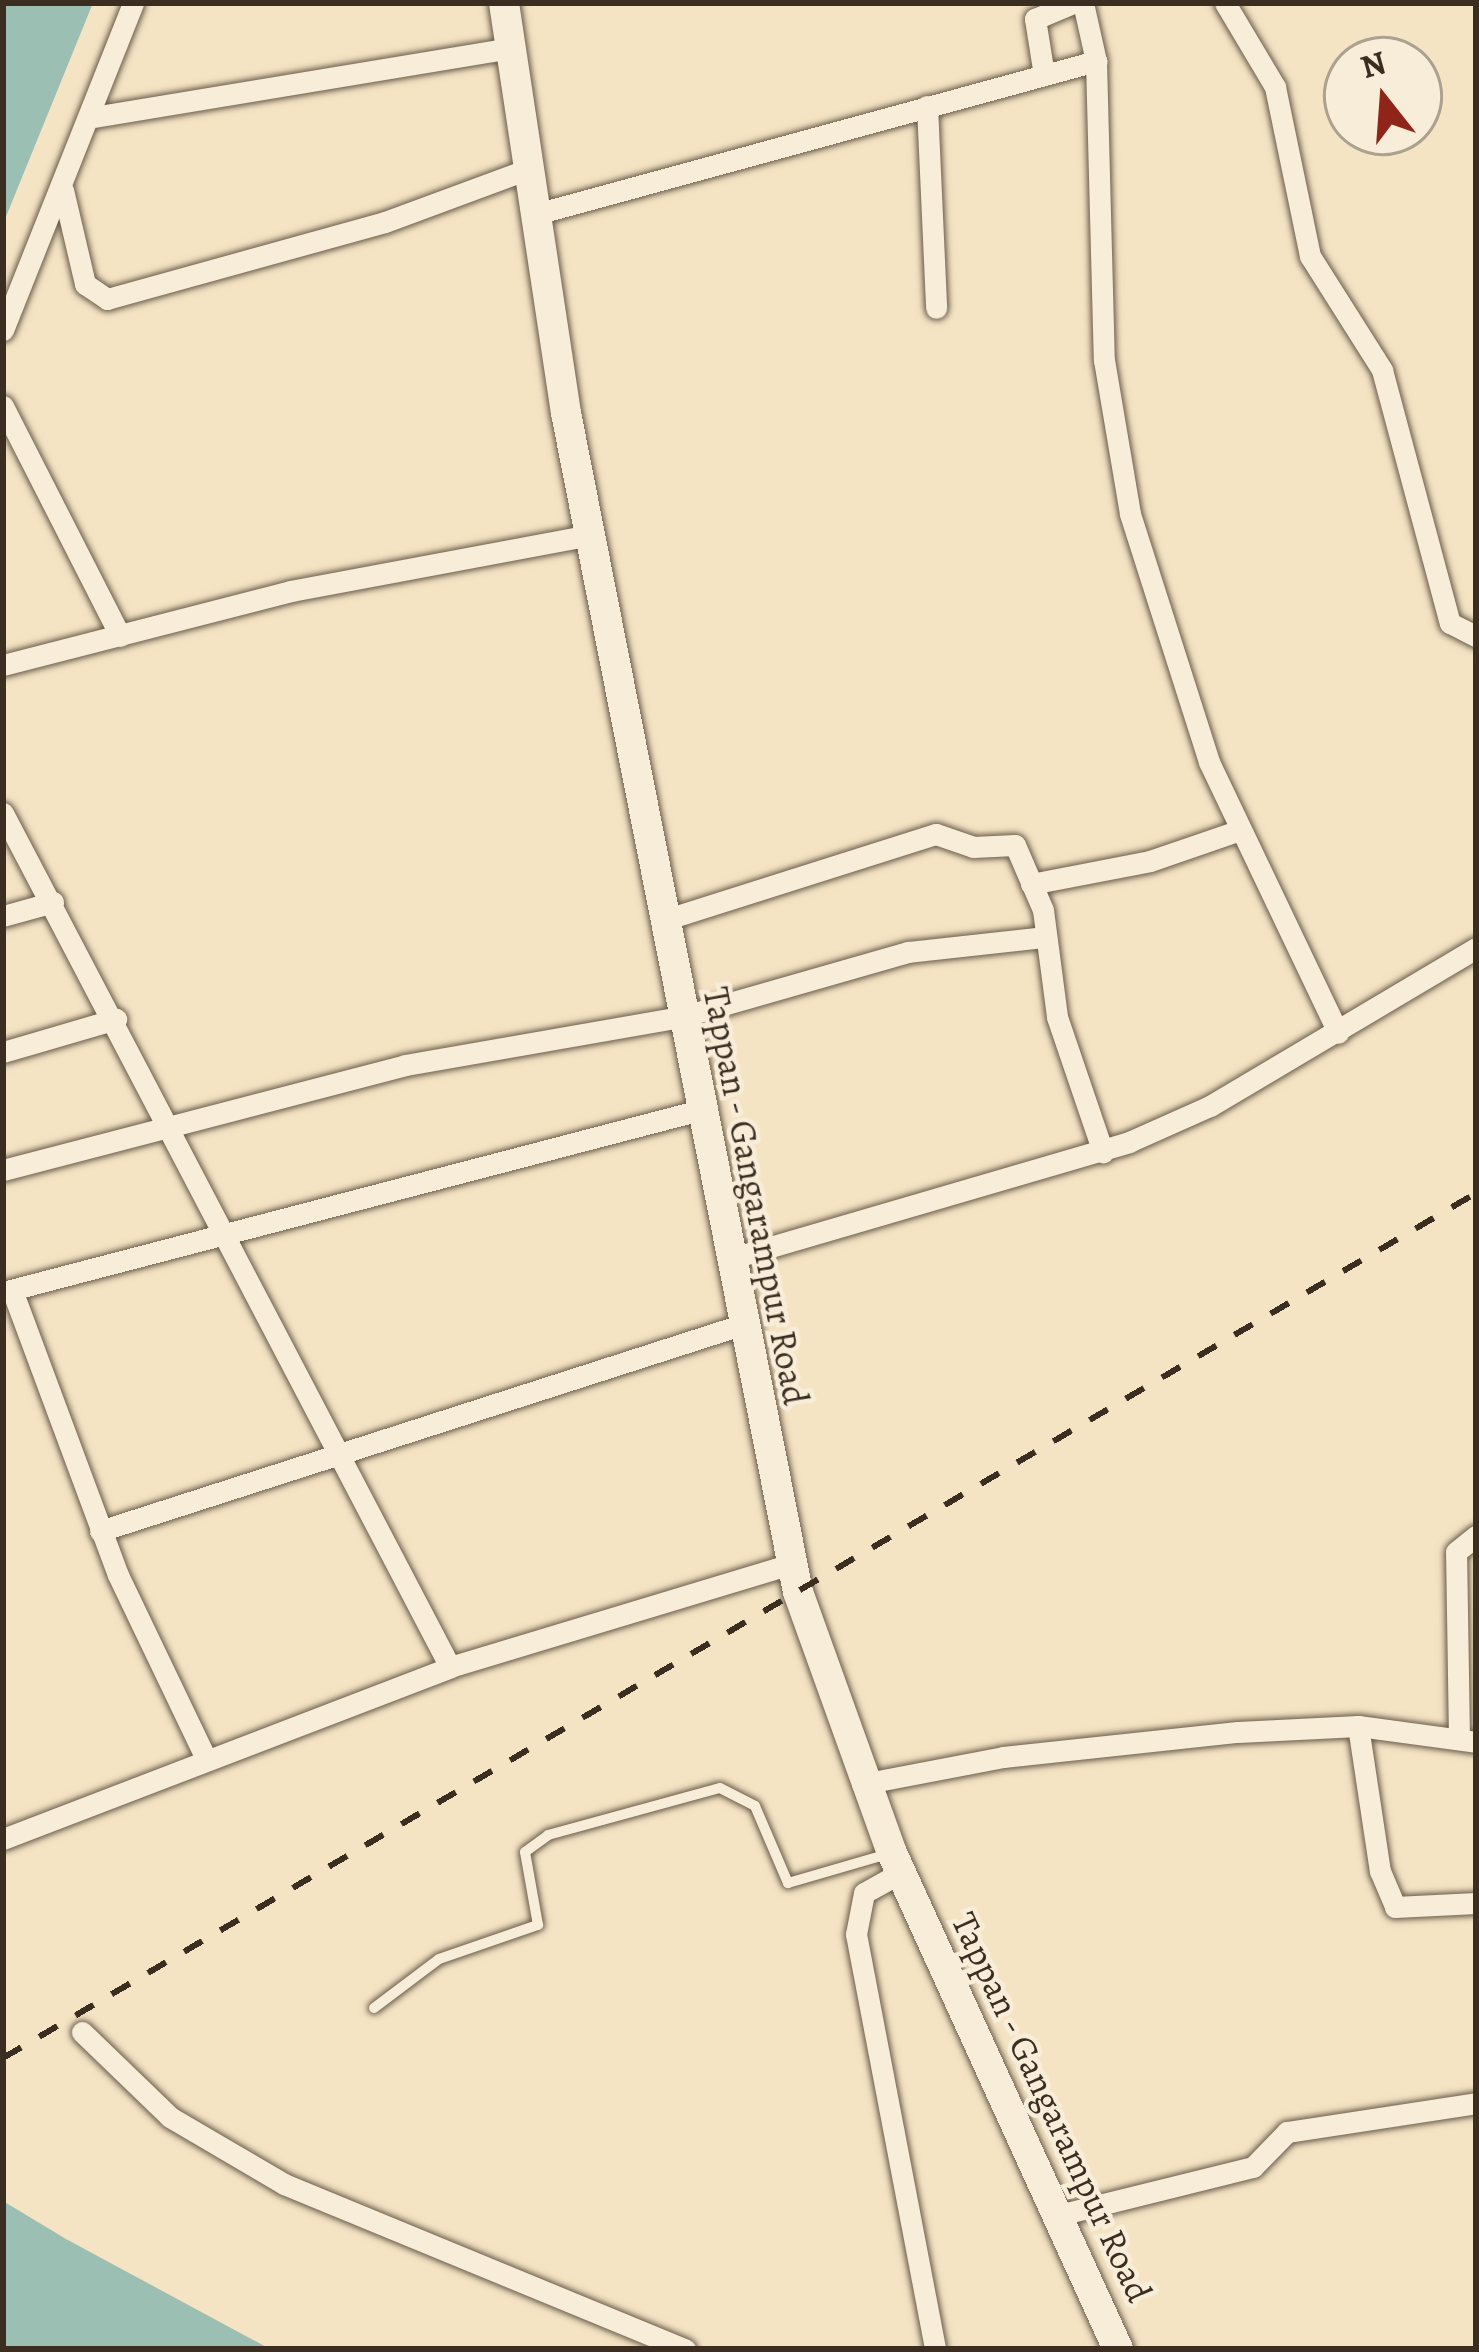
<!DOCTYPE html>
<html>
<head>
<meta charset="utf-8">
<style>
	body { margin:0 }
	#map { position:relative; width:1479px; height:2352px; overflow:hidden; background:#f5e4c4; font-family:Alegreya,serif }
	div>[style] { position:absolute }
	.water>* { inset:0; background:#9cbfb3 }
	.roads { filter:drop-shadow(0 0 3px #6a5c4a) drop-shadow(0 0 3px #6a5c4a) }
	.service>* { height:10px; margin:-5px; padding:0 5px; transform-origin:5px; border-radius:5px; background:#f8edd9 }
	.minor>* { height:21px; margin:-10.5px; padding:0 10.5px; transform-origin:10.5px; border-radius:10.5px; background:#f8edd9 }
	.secondary>* { height:30px; margin:-15px; padding:0 15px; transform-origin:15px; border-radius:15px; background:#f8edd9 }
	.rail>* { height:6px; margin-top:-3px; transform-origin:0; background:repeating-linear-gradient(90deg,#3b2e21 0 21px,transparent 0 42px) }
	span { translate:-50% -50%; white-space:nowrap; text-align:center; line-height:1.15; -webkit-text-stroke:9px #f8edd9; paint-order:stroke }
	.street-label { font-size:36px; color:#3b2e21 }
	.frame { position:absolute; inset:0; border:6px solid #3b2e21; pointer-events:none }
	.north { position:absolute; left:1323px; top:36px; width:120px; height:120px; box-sizing:border-box; background:#f8edd9; border:3px solid #aca18f; border-radius:50%; rotate:343deg; font-size:33px; font-weight:700; line-height:48px; text-align:center; color:#3b2e21 }
	.north::after { content:''; display:block; margin:auto; width:42px; height:54px; background:#8f2418; clip-path:polygon(50% 0,100% 100%,50% 72%,0 100%) }
</style>
</head>
<body>
<div id="map">
	<div class="water">
		<i style="clip-path:polygon(3px 3px,93px 3px,3px 224px)"></i>
		<i style="clip-path:polygon(3px 2201px,66px 2239px,270px 2349px,3px 2349px)"></i>
	</div>
	<div class="roads">
		<div class="service">
			<i style="left:374px;top:2008px;width:81px;rotate:-37deg"></i>
			<i style="left:439px;top:1959px;width:105px;rotate:-19deg"></i>
			<i style="left:538px;top:1925px;width:74px;rotate:-100.1deg"></i>
			<i style="left:525px;top:1852px;width:29px;rotate:-36deg"></i>
			<i style="left:548px;top:1835px;width:178px;rotate:-15.3deg"></i>
			<i style="left:720px;top:1788px;width:39px;rotate:27deg"></i>
			<i style="left:755px;top:1806px;width:84px;rotate:66.8deg"></i>
			<i style="left:788px;top:1883px;width:104px;rotate:-16.2deg"></i>
		</div>
		<div class="minor">
			<i style="left:1225px;top:3px;width:98px;rotate:59.2deg"></i>
			<i style="left:1275px;top:87px;width:173px;rotate:78.3deg"></i>
			<i style="left:1310px;top:256px;width:135px;rotate:57.7deg"></i>
			<i style="left:1382px;top:370px;width:262px;rotate:75deg"></i>
			<i style="left:1450px;top:623px;width:29px;rotate:27deg"></i>
			<i style="left:1096px;top:61px;width:299px;rotate:88.5deg"></i>
			<i style="left:1104px;top:360px;width:156px;rotate:80.4deg"></i>
			<i style="left:1130px;top:514px;width:260px;rotate:72.3deg"></i>
			<i style="left:1209px;top:762px;width:300px;rotate:64.5deg"></i>
			<i style="left:1044px;top:75px;width:57px;rotate:-99.1deg"></i>
			<i style="left:1035px;top:19px;width:41px;rotate:-22.8deg"></i>
			<i style="left:927px;top:106px;width:202px;rotate:87.4deg"></i>
			<i style="left:94px;top:117px;width:422px;rotate:-9.4deg"></i>
			<i style="left:63px;top:190px;width:97px;rotate:76.8deg"></i>
			<i style="left:85px;top:284px;width:27px;rotate:34deg"></i>
			<i style="left:107px;top:299px;width:288px;rotate:-15.5deg"></i>
			<i style="left:385px;top:222px;width:153px;rotate:-20.3deg"></i>
			<i style="left:536px;top:214px;width:581px;rotate:-15.28deg"></i>
			<i style="left:1096px;top:61px;width:59px;rotate:-102.6deg"></i>
			<i style="left:3px;top:330px;width:352px;rotate:-68.3deg"></i>
			<i style="left:3px;top:406px;width:258px;rotate:63deg"></i>
			<i style="left:3px;top:665px;width:297px;rotate:-14.4deg"></i>
			<i style="left:291px;top:591px;width:303px;rotate:-10.6deg"></i>
			<i style="left:3px;top:813px;width:964px;rotate:62.37deg"></i>
			<i style="left:1031px;top:884px;width:121px;rotate:-10.9deg"></i>
			<i style="left:1150px;top:861px;width:95px;rotate:-19deg"></i>
			<i style="left:3px;top:916px;width:52px;rotate:-15.6deg"></i>
			<i style="left:661px;top:921px;width:288px;rotate:-17.6deg"></i>
			<i style="left:936px;top:834px;width:39px;rotate:19deg"></i>
			<i style="left:973px;top:847px;width:42px;rotate:-2.7deg"></i>
			<i style="left:1015px;top:845px;width:71px;rotate:66.7deg"></i>
			<i style="left:1043px;top:910px;width:108px;rotate:82.5deg"></i>
			<i style="left:1057px;top:1017px;width:143px;rotate:71.2deg"></i>
			<i style="left:3px;top:1052px;width:118px;rotate:-16.3deg"></i>
			<i style="left:3px;top:1170px;width:415px;rotate:-14.6deg"></i>
			<i style="left:405px;top:1065px;width:280px;rotate:-9.9deg"></i>
			<i style="left:681px;top:1017px;width:236px;rotate:-16deg"></i>
			<i style="left:908px;top:952px;width:137px;rotate:-6.3deg"></i>
			<i style="left:733px;top:1258px;width:413px;rotate:-16.3deg"></i>
			<i style="left:1129px;top:1142px;width:89px;rotate:-24deg"></i>
			<i style="left:1210px;top:1106px;width:309px;rotate:-30.7deg"></i>
			<i style="left:12px;top:1290px;width:304px;rotate:69.6deg"></i>
			<i style="left:118px;top:1575px;width:204px;rotate:64.4deg"></i>
			<i style="left:3px;top:1292px;width:720px;rotate:-14.63deg"></i>
			<i style="left:100px;top:1531px;width:676px;rotate:-17.82deg"></i>
			<i style="left:1358px;top:1726px;width:147px;rotate:81.4deg"></i>
			<i style="left:1380px;top:1871px;width:39px;rotate:67deg"></i>
			<i style="left:1395px;top:1907px;width:81px;rotate:-2.8deg"></i>
			<i style="left:1459px;top:1739px;width:187px;rotate:-90.9deg"></i>
			<i style="left:1456px;top:1552px;width:26px;rotate:-39deg"></i>
			<i style="left:862px;top:1784px;width:144px;rotate:-10.8deg"></i>
			<i style="left:1003px;top:1757px;width:236px;rotate:-6.1deg"></i>
			<i style="left:1238px;top:1732px;width:120px;rotate:-2.9deg"></i>
			<i style="left:1358px;top:1726px;width:119px;rotate:7.7deg"></i>
			<i style="left:3px;top:1839px;width:479px;rotate:-21deg"></i>
			<i style="left:450px;top:1667px;width:356px;rotate:-16.8deg"></i>
			<i style="left:900px;top:1873px;width:41px;rotate:150.9deg"></i>
			<i style="left:864px;top:1893px;width:42px;rotate:101deg"></i>
			<i style="left:856px;top:1934px;width:422px;rotate:79.2deg"></i>
			<i style="left:82px;top:2032px;width:122px;rotate:44deg"></i>
			<i style="left:170px;top:2117px;width:132px;rotate:30.4deg"></i>
			<i style="left:284px;top:2184px;width:434px;rotate:22.4deg"></i>
			<i style="left:1063px;top:2214px;width:196px;rotate:-13.9deg"></i>
			<i style="left:1253px;top:2167px;width:49px;rotate:-45.8deg"></i>
			<i style="left:1287px;top:2132px;width:191px;rotate:-8.7deg"></i>
		</div>
		<div class="secondary">
			<i style="left:504px;top:3px;width:415px;rotate:81.4deg"></i>
			<i style="left:566px;top:413px;width:1202px;rotate:78.87deg"></i>
			<i style="left:798px;top:1592px;width:277px;rotate:70.2deg"></i>
			<i style="left:892px;top:1853px;width:545px;rotate:65.5deg"></i>
		</div>
	</div>
	<div class="rail">
		<i style="left:3px;top:2058px;width:1708px;rotate:-30.42deg"></i>
	</div>
	<div class="street-label">
		<span style="left:756px;top:1196px;rotate:79deg">Tappan - Gangarampur Road</span>
		<span style="left:1052px;top:2107px;rotate:65deg">Tappan - Gangarampur Road</span>
	</div>
	<div class="frame"></div>
	<div class="north">N</div>
</div>
</body>
</html>
